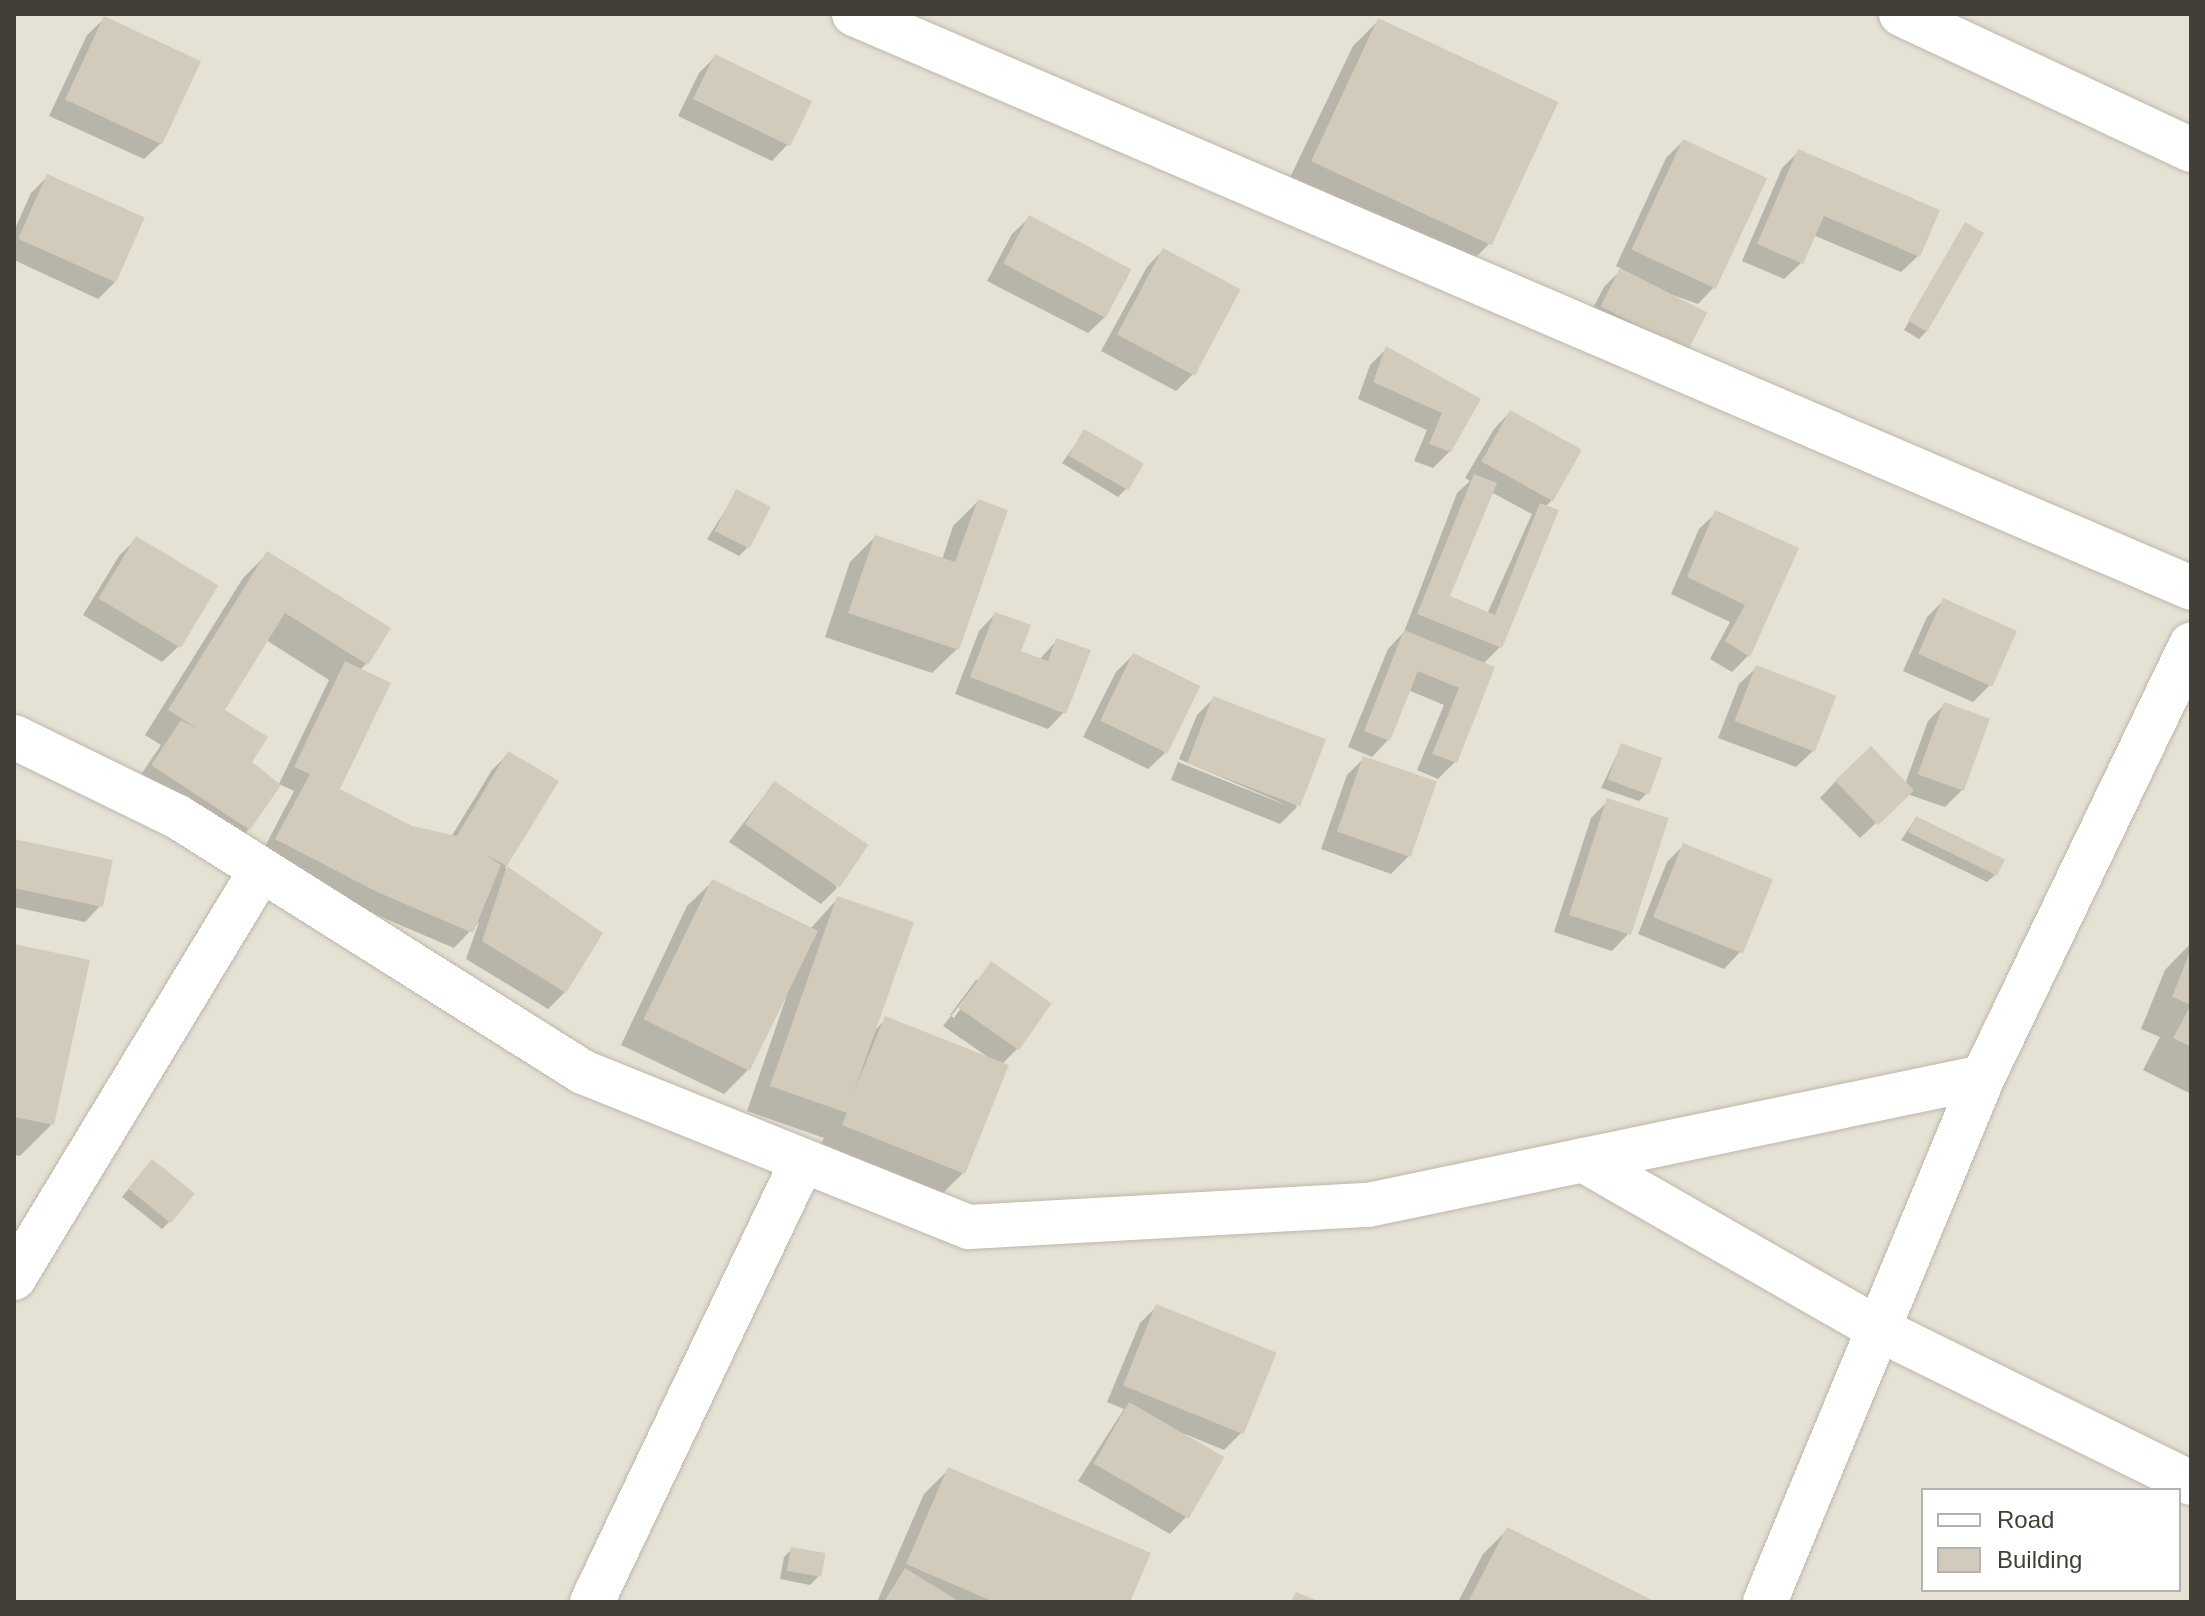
<!DOCTYPE html>
<html>
<head>
<meta charset="utf-8">
<style>
	body { margin:0 }
	#map { position:relative; width:2205px; height:1616px; overflow:hidden; background:#f2efe6; font-family:Helvetica,sans-serif }
	div>[style] { position:absolute }
	.residential>* { inset:0; background:#e5e1d4 }
	.shadow>* { inset:0; background:#0003 }
	.building>* { inset:0; background:#d2cbbc; transform-origin:0 0 }
	.roads { filter:drop-shadow(0 0 2px #bcb7a9) drop-shadow(0 0 2px #bcb7a9) }
	.minor>* { height:44px; margin:-22px; padding:0 22px; transform-origin:22px; border-radius:22px; background:#fff }
	.tertiary>* { height:44px; margin:-22px; padding:0 22px; transform-origin:22px; border-radius:22px; background:#fff }
	span { translate:-50% -50%; white-space:nowrap; text-align:center; line-height:1.15; -webkit-text-stroke:7px #fff; paint-order:stroke }
	.frame { position:absolute; inset:0; border:16px solid #443f36; pointer-events:none }
	.legend { position:absolute; left:1921px; top:1488px; width:260px; height:104px; box-sizing:border-box; background:#fff; border:2px solid #b4b2af; margin:0; padding:10px 14px; list-style:none; font-size:24px; color:#443f36 }
	.legend li { display:flex; align-items:center; gap:16px; height:40px }
	.legend b { width:40px; border:2px solid #b4b2af }
</style>
</head>
<body>
<div id="map">
	<div class="residential">
		<i style="clip-path:polygon(evenodd,14px 14px,2191px 14px,2191px 1602px,14px 1602px,14px 14px,1923px 1490px,2179px 1490px,2179px 1590px,1923px 1590px,1923px 1490px)"></i>
	</div>
	<div class="shadow">
		<i style="clip-path:polygon(104px 19px,161px 143px,144px 159px,49px 116px,87px 35px)"></i>
		<i style="clip-path:polygon(1378px 21px,1489px 244px,1464px 269px,1286px 186px,1353px 46px)"></i>
		<i style="clip-path:polygon(716px 56px,788px 144px,772px 161px,678px 116px,699px 73px)"></i>
		<i style="clip-path:polygon(1683px 141px,1714px 287px,1698px 304px,1659px 290px,1687px 350px,1585px 323px,1604px 287px,1622px 269px,1616px 266px,1666px 158px)"></i>
		<i style="clip-path:polygon(1799px 151px,1918px 256px,1901px 272px,1813px 235px,1801px 263px,1784px 279px,1742px 261px,1782px 168px)"></i>
		<i style="clip-path:polygon(48px 176px,115px 282px,98px 299px,14px 260px,14px 231px,31px 193px)"></i>
		<i style="clip-path:polygon(1029px 218px,1105px 317px,1088px 333px,987px 281px,1012px 234px)"></i>
		<i style="clip-path:polygon(1965px 225px,1927px 331px,1919px 339px,1904px 330px)"></i>
		<i style="clip-path:polygon(1163px 250px,1193px 374px,1176px 391px,1101px 351px,1147px 267px)"></i>
		<i style="clip-path:polygon(1386px 349px,1478px 400px,1450px 451px,1433px 468px,1414px 461px,1427px 430px,1358px 399px,1370px 365px)"></i>
		<i style="clip-path:polygon(evenodd,1510px 412px,1552px 500px,1545px 507px,1500px 647px,1483px 664px,1455px 762px,1438px 779px,1417px 770px,1444px 705px,1408px 690px,1388px 740px,1372px 757px,1348px 747px,1388px 649px,1404px 632px,1457px 493px,1470px 481px,1465px 478px,1494px 429px,1510px 412px,1491px 492px,1532px 514px,1487px 614px,1447px 597px,1491px 492px)"></i>
		<i style="clip-path:polygon(1085px 431px,1126px 489px,1118px 497px,1062px 463px)"></i>
		<i style="clip-path:polygon(737px 492px,747px 548px,739px 556px,707px 539px)"></i>
		<i style="clip-path:polygon(978px 501px,957px 649px,932px 673px,825px 637px,850px 562px,875px 537px,942px 560px,953px 526px)"></i>
		<i style="clip-path:polygon(1716px 513px,1796px 549px,1748px 656px,1732px 672px,1710px 659px,1730px 622px,1671px 594px,1699px 529px)"></i>
		<i style="clip-path:polygon(136px 539px,179px 646px,162px 662px,83px 615px,119px 556px)"></i>
		<i style="clip-path:polygon(268px 553px,367px 663px,360px 670px,337px 790px,411px 828px,451px 837px,492px 770px,509px 753px,556px 782px,505px 868px,601px 933px,565px 992px,548px 1009px,466px 959px,479px 922px,454px 948px,360px 908px,260px 856px,294px 791px,279px 784px,329px 680px,266px 640px,222px 710px,251px 761px,249px 829px,232px 846px,136px 782px,161px 745px,145px 735px,243px 578px)"></i>
		<i style="clip-path:polygon(1943px 601px,1990px 685px,1973px 702px,1903px 671px,1927px 617px)"></i>
		<i style="clip-path:polygon(995px 614px,1018px 652px,1039px 660px,1057px 640px,1064px 712px,1048px 729px,955px 694px,979px 631px)"></i>
		<i style="clip-path:polygon(1133px 655px,1165px 753px,1148px 769px,1083px 737px,1116px 672px)"></i>
		<i style="clip-path:polygon(1756px 668px,1813px 751px,1796px 767px,1718px 738px,1739px 684px)"></i>
		<i style="clip-path:polygon(1214px 698px,1297px 807px,1280px 824px,1171px 780px,1178px 762px,1291px 807px,1179px 759px,1197px 715px)"></i>
		<i style="clip-path:polygon(1945px 704px,1962px 790px,1945px 807px,1907px 794px,1860px 838px,1820px 798px,1836px 781px,1905px 784px,1928px 721px)"></i>
		<i style="clip-path:polygon(1621px 746px,1647px 793px,1639px 801px,1601px 788px)"></i>
		<i style="clip-path:polygon(1364px 758px,1408px 857px,1391px 874px,1321px 849px,1347px 775px)"></i>
		<i style="clip-path:polygon(774px 783px,837px 888px,821px 904px,729px 842px)"></i>
		<i style="clip-path:polygon(1608px 801px,1628px 934px,1612px 951px,1554px 932px,1591px 818px)"></i>
		<i style="clip-path:polygon(1916px 818px,1995px 875px,1987px 882px,1901px 840px)"></i>
		<i style="clip-path:polygon(14px 841px,101px 905px,85px 922px,14px 907px)"></i>
		<i style="clip-path:polygon(1683px 846px,1740px 952px,1724px 969px,1638px 934px,1667px 862px)"></i>
		<i style="clip-path:polygon(evenodd,712px 882px,811px 928px,838px 898px,874px 1031px,886px 1019px,988px 1057px,943px 1026px,992px 964px,1017px 1049px,1001px 1065px,1006px 1067px,963px 1173px,938px 1198px,818px 1150px,824px 1138px,747px 1111px,787px 995px,749px 1069px,724px 1094px,621px 1045px,687px 906px,712px 882px,976px 980px,981px 980px,954px 1018px,950px 1015px,976px 980px)"></i>
		<i style="clip-path:polygon(2191px 943px,2191px 1094px,2143px 1070px,2160px 1037px,2141px 1029px,2165px 970px)"></i>
		<i style="clip-path:polygon(14px 946px,52px 1124px,20px 1156px,14px 1155px)"></i>
		<i style="clip-path:polygon(144px 1170px,170px 1221px,162px 1229px,122px 1197px)"></i>
		<i style="clip-path:polygon(1157px 1306px,1241px 1433px,1224px 1450px,1185px 1434px,1186px 1517px,1170px 1534px,1078px 1481px,1124px 1409px,1107px 1402px,1140px 1323px)"></i>
		<i style="clip-path:polygon(949px 1469px,1128px 1602px,877px 1602px,924px 1494px)"></i>
		<i style="clip-path:polygon(1508px 1529px,1651px 1602px,1458px 1602px,1483px 1554px)"></i>
		<i style="clip-path:polygon(792px 1549px,818px 1577px,810px 1585px,780px 1579px,784px 1557px)"></i>
	</div>
	<div class="building">
		<i style="left:104px;top:16px;width:107px;height:92px;rotate:25deg"></i>
		<i style="left:1378px;top:18px;width:199px;height:158px;rotate:25deg"></i>
		<i style="left:715px;top:54px;width:108px;height:50px;rotate:26deg"></i>
		<i style="left:1683px;top:139px;width:93px;height:122px;rotate:25deg"></i>
		<i style="clip-path:polygon(1798px 149px,1940px 210px,1920px 257px,1824px 216px,1803px 264px,1757px 244px)"></i>
		<i style="left:47px;top:174px;width:107px;height:71px;rotate:24deg"></i>
		<i style="left:1029px;top:215px;width:116px;height:55px;rotate:28deg"></i>
		<i style="left:1965px;top:222px;width:22px;height:114px;rotate:30deg"></i>
		<i style="left:1163px;top:248px;width:88px;height:98px;rotate:28deg"></i>
		<i style="left:1620px;top:268px;width:98px;height:43px;rotate:27deg"></i>
		<i style="clip-path:polygon(1386px 346px,1481px 399px,1451px 452px,1429px 444px,1442px 413px,1373px 382px)"></i>
		<i style="left:1510px;top:410px;width:82px;height:59px;rotate:29deg"></i>
		<i style="left:1084px;top:429px;width:69px;height:31px;rotate:30deg"></i>
		<i style="clip-path:polygon(1474px 474px,1497px 483px,1450px 596px,1495px 615px,1540px 503px,1559px 510px,1502px 648px,1417px 614px)"></i>
		<i style="left:736px;top:489px;width:39px;height:47px;rotate:27deg"></i>
		<i style="clip-path:polygon(978px 499px,1008px 510px,959px 650px,848px 613px,875px 535px,955px 562px)"></i>
		<i style="clip-path:polygon(1715px 510px,1799px 548px,1750px 657px,1725px 641px,1745px 605px,1687px 577px)"></i>
		<i style="left:136px;top:536px;width:96px;height:73px;rotate:31deg"></i>
		<i style="clip-path:polygon(267px 551px,391px 628px,368px 665px,285px 613px,225px 710px,268px 737px,252px 762px,281px 785px,250px 830px,151px 765px,181px 720px,200px 730px,168px 710px)"></i>
		<i style="left:1943px;top:598px;width:81px;height:61px;rotate:24deg"></i>
		<i style="clip-path:polygon(995px 612px,1031px 625px,1021px 651px,1048px 661px,1056px 638px,1091px 650px,1066px 714px,970px 677px)"></i>
		<i style="clip-path:polygon(1404px 630px,1495px 667px,1457px 763px,1432px 754px,1459px 688px,1418px 671px,1390px 741px,1364px 731px)"></i>
		<i style="left:1133px;top:653px;width:75px;height:75px;rotate:26deg"></i>
		<i style="clip-path:polygon(345px 661px,391px 683px,340px 789px,412px 826px,457px 836px,508px 751px,559px 781px,507px 866px,486px 855px,501px 865px,473px 933px,377px 892px,275px 839px,310px 774px,294px 767px)"></i>
		<i style="left:1756px;top:665px;width:86px;height:60px;rotate:21deg"></i>
		<i style="left:1213px;top:696px;width:121px;height:72px;rotate:21deg"></i>
		<i style="left:1944px;top:702px;width:49px;height:77px;rotate:20deg"></i>
		<i style="left:1621px;top:743px;width:44px;height:39px;rotate:20deg"></i>
		<i style="left:1871px;top:746px;width:62px;height:50px;rotate:46deg"></i>
		<i style="left:1363px;top:756px;width:78px;height:80px;rotate:19deg"></i>
		<i style="left:774px;top:781px;width:114px;height:52px;rotate:34deg"></i>
		<i style="left:1607px;top:798px;width:65px;height:123px;rotate:18deg"></i>
		<i style="left:1916px;top:816px;width:99px;height:18px;rotate:26deg"></i>
		<i style="left:14px;top:839px;width:101px;height:48px;rotate:12deg"></i>
		<i style="left:1683px;top:843px;width:97px;height:80px;rotate:22deg"></i>
		<i style="clip-path:polygon(507px 866px,603px 933px,566px 993px,482px 941px)"></i>
		<i style="left:712px;top:879px;width:118px;height:156px;rotate:26deg"></i>
		<i style="clip-path:polygon(837px 896px,914px 922px,853px 1094px,885px 1016px,1009px 1065px,965px 1174px,842px 1125px,847px 1113px,770px 1086px)"></i>
		<i style="clip-path:polygon(14px 944px,90px 960px,54px 1125px,14px 1117px)"></i>
		<i style="clip-path:polygon(2191px 949px,2191px 1047px,2173px 1038px,2191px 1005px,2172px 997px)"></i>
		<i style="left:991px;top:961px;width:74px;height:57px;rotate:35deg"></i>
		<i style="left:152px;top:1159px;width:55px;height:38px;rotate:39deg"></i>
		<i style="left:1156px;top:1304px;width:130px;height:88px;rotate:22deg"></i>
		<i style="left:1129px;top:1402px;width:110px;height:71px;rotate:30deg"></i>
		<i style="clip-path:polygon(948px 1467px,1151px 1553px,1130px 1602px,994px 1602px,906px 1564px)"></i>
		<i style="clip-path:polygon(1507px 1527px,1656px 1602px,1468px 1602px)"></i>
		<i style="left:791px;top:1547px;width:35px;height:24px;rotate:10deg"></i>
		<i style="clip-path:polygon(905px 1568px,960px 1602px,884px 1602px)"></i>
		<i style="clip-path:polygon(1296px 1592px,1320px 1602px,1291px 1602px)"></i>
	</div>
	<div class="roads">
		<div class="minor">
			<i style="left:854px;top:14px;width:1455px;rotate:23.23deg"></i>
			<i style="left:14px;top:737px;width:182px;rotate:26deg"></i>
			<i style="left:178px;top:817px;width:479px;rotate:32.2deg"></i>
			<i style="left:583px;top:1072px;width:416px;rotate:21.9deg"></i>
			<i style="left:969px;top:1227px;width:400px;rotate:-3.2deg"></i>
			<i style="left:1368px;top:1205px;width:628px;rotate:-11.76deg"></i>
			<i style="left:1583px;top:1160px;width:338px;rotate:29.8deg"></i>
			<i style="left:1876px;top:1328px;width:351px;rotate:26.2deg"></i>
			<i style="left:14px;top:1278px;width:477px;rotate:-58.8deg"></i>
			<i style="left:592px;top:1602px;width:488px;rotate:-64.5deg"></i>
			<i style="left:1765px;top:1602px;width:568px;rotate:-67.45deg"></i>
			<i style="left:1983px;top:1077px;width:480px;rotate:-64.3deg"></i>
		</div>
		<div class="tertiary">
			<i style="left:1901px;top:14px;width:320px;rotate:25.1deg"></i>
		</div>
	</div>
	<div class="frame"></div>
	<ul class="legend">
	<li><b style="height:10px;background:#fff"></b>Road</li>
	<li><b style="height:22px;background:#d2cbbc"></b>Building</li>
	</ul>
</div>
</body>
</html>
